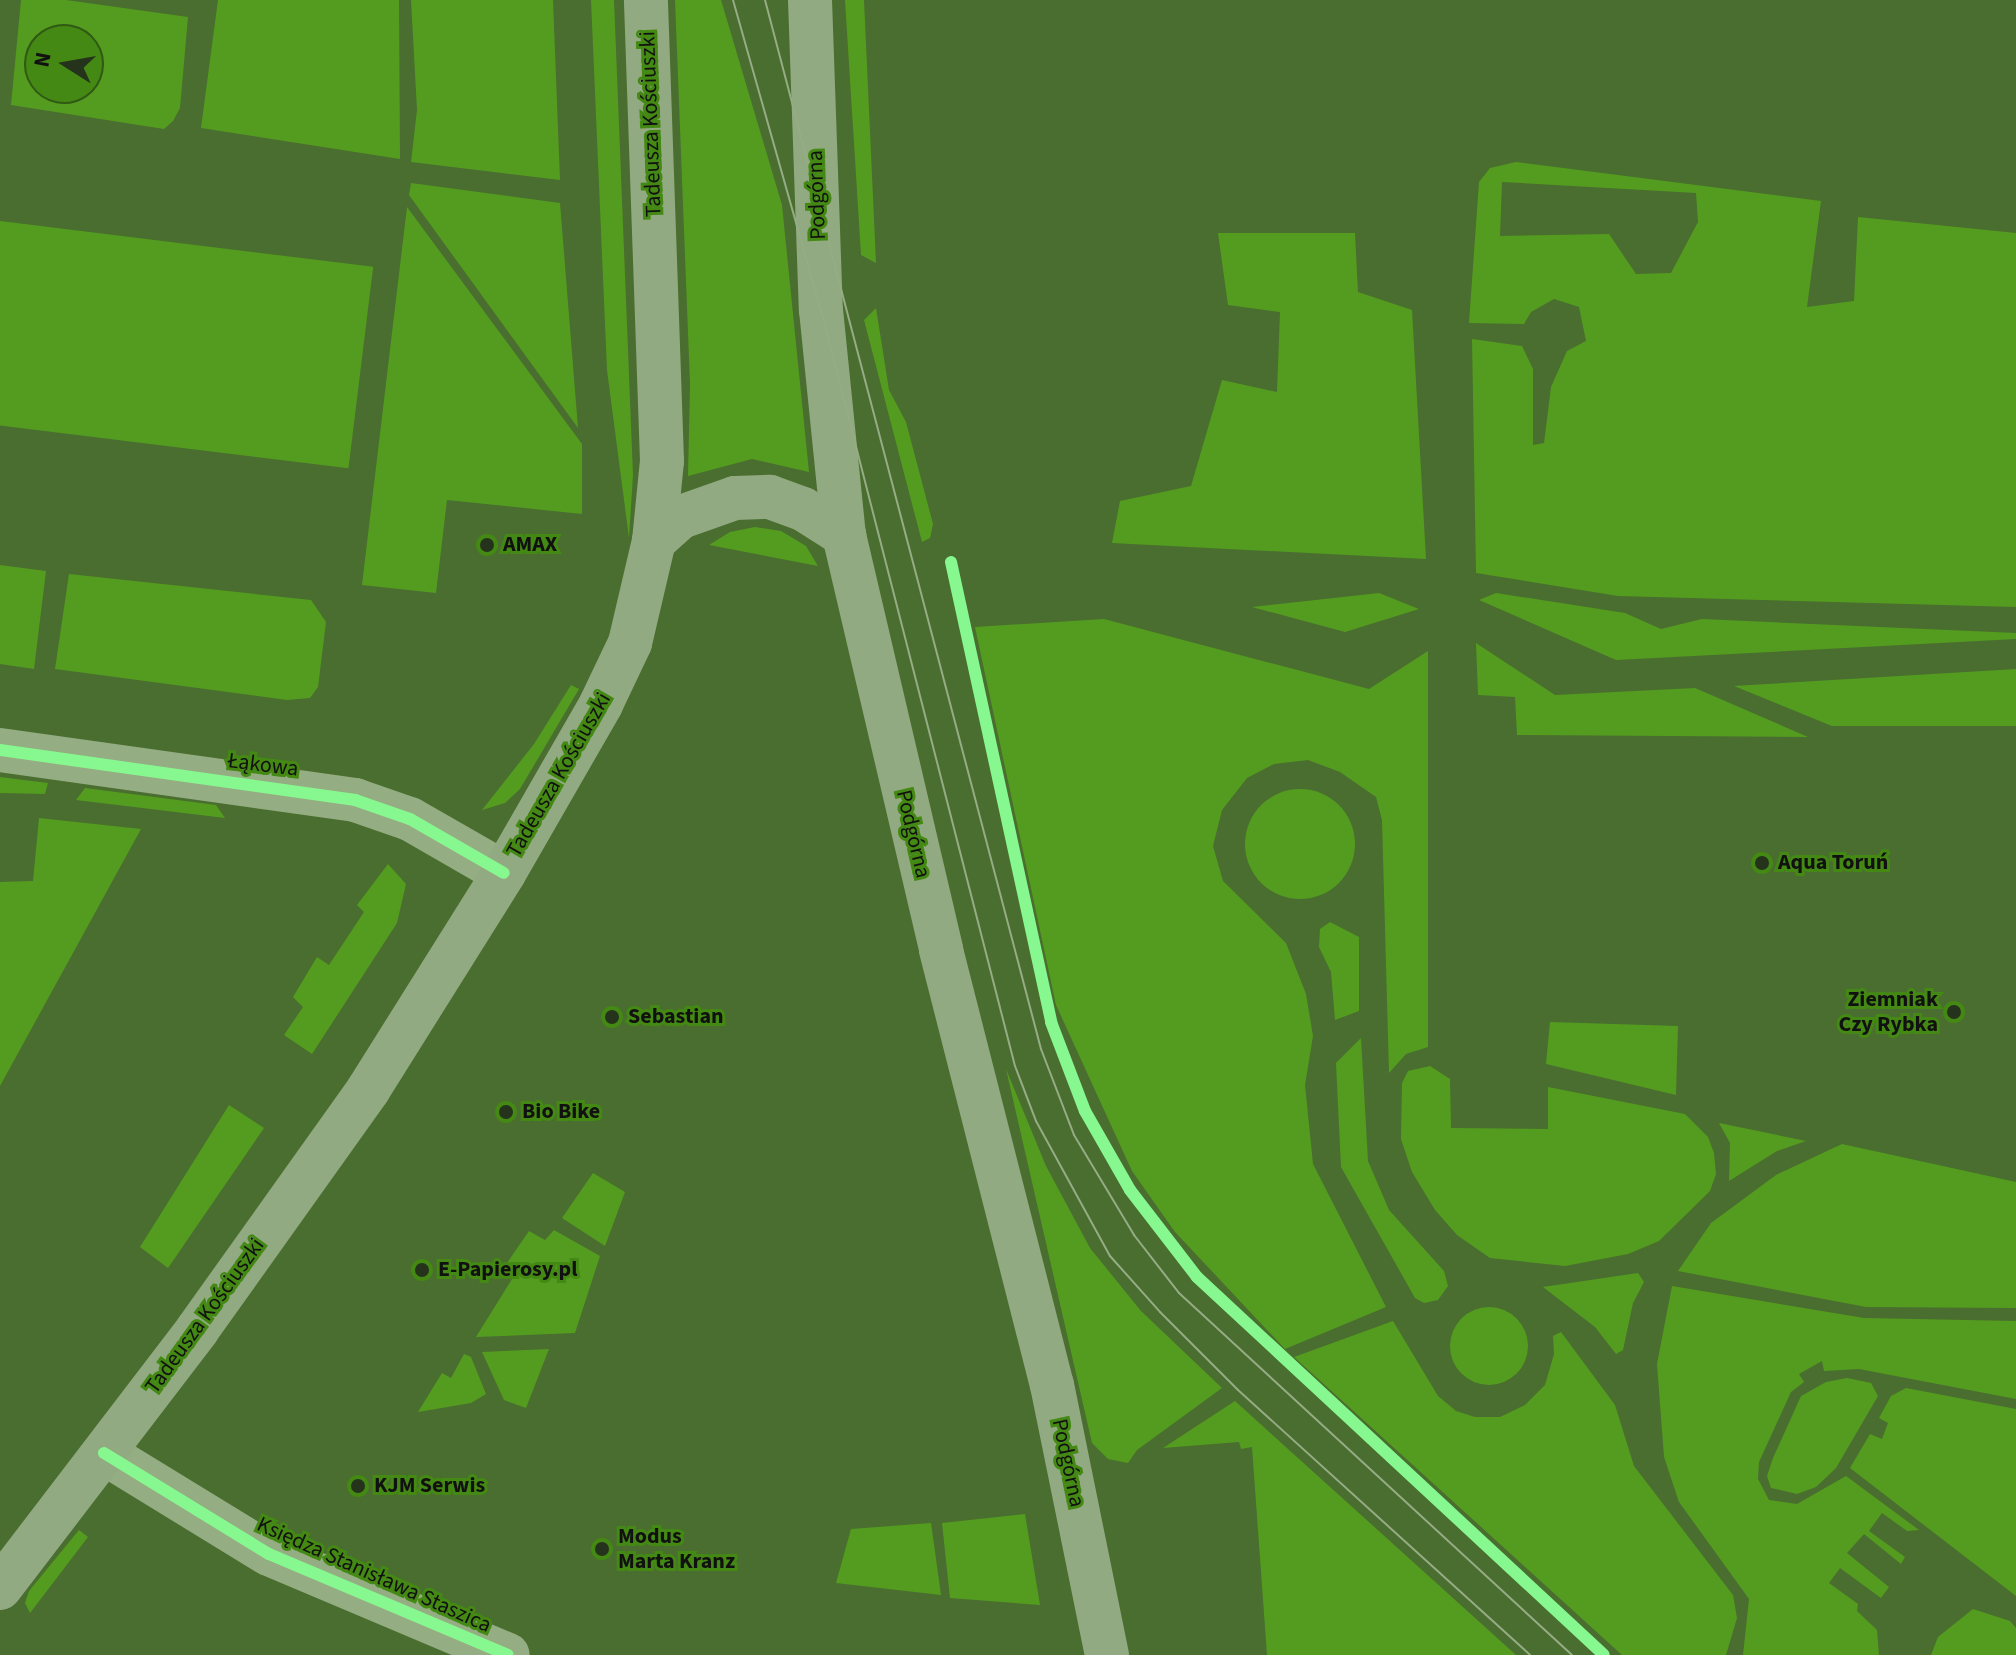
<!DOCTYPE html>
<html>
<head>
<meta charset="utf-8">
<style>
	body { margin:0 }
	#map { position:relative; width:2016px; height:1655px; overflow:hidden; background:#496e2f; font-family:"Source Sans 3",sans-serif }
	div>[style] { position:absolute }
	.green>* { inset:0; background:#549c1f; transform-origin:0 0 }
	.round { border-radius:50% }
	.minor>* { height:44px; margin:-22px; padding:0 22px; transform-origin:22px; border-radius:22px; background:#94ad82 }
	.primary>* { height:44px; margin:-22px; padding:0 22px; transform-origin:22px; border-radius:22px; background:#92aa81 }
	.tram>* { height:2px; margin:-1px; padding:0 1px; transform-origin:1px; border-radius:1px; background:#95ac84 }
	.cycleway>* { height:12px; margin:-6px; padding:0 6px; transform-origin:6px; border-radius:6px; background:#87f88f }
	.dots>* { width:22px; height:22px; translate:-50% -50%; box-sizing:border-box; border:4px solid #448914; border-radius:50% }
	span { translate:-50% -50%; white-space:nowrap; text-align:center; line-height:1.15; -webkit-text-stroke:6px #448914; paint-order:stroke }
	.street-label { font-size:22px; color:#111 }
	.poi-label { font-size:22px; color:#111; font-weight:700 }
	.left { translate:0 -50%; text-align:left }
	.right { translate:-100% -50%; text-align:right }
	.north { position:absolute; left:24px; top:24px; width:80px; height:80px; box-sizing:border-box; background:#448914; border:2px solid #305913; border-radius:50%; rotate:281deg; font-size:22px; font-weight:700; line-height:32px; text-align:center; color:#111 }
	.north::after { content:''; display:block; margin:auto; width:28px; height:36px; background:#25321c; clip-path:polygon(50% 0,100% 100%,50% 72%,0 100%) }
</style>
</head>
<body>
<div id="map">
	<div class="green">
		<i style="clip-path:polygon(evenodd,21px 0,66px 0,188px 17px,180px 108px,173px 121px,164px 129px,11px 105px,21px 0,40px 40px,88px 40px,88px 88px,40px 88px,40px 40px)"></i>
		<i style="clip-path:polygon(218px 0,399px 0,400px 159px,201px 128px)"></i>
		<i style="clip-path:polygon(411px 0,553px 0,560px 180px,411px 162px,417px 110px)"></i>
		<i style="clip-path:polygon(591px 0,614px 0,633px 475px,629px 538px,607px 370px)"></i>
		<i style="clip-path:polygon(675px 0,721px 0,782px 205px,809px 472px,752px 459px,688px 476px,690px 384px)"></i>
		<i style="clip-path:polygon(845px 0,864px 0,876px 263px,861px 255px)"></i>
		<i style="clip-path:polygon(evenodd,1516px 162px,1821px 201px,1807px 307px,1854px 301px,1858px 217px,2016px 233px,2016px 607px,1618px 596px,1476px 573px,1472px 339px,1522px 346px,1533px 369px,1533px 445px,1544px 443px,1551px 387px,1567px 351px,1586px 341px,1579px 307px,1554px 299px,1531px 312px,1524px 324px,1469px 323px,1479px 182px,1490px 168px,1516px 162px,1502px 182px,1696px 193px,1698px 222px,1671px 273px,1636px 274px,1609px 234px,1500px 236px,1502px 182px)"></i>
		<i style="clip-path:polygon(411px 183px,560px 203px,578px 428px,409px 195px)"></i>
		<i style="clip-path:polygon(407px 207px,582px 444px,582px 514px,447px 500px,436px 593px,362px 585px)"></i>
		<i style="left:0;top:221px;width:376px;height:203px;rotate:7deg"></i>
		<i style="clip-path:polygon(1218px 233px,1355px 233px,1358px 292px,1412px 310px,1426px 559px,1112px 543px,1120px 501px,1191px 486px,1222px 380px,1277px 392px,1280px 312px,1228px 305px)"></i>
		<i style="clip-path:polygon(876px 308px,889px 390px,906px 422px,933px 524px,930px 538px,922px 542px,864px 320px)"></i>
		<i style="clip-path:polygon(755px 527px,781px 531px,806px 546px,818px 566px,709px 545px,730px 532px)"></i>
		<i style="clip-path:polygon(0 565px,46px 571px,34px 669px,0 664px)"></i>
		<i style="clip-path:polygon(69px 574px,311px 600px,326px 622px,318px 687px,310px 698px,287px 700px,55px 669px)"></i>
		<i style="clip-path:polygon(1379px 593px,1419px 609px,1345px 632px,1252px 607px)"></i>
		<i style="clip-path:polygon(1496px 593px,1625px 613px,1661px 629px,1702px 619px,2016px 633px,2016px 639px,1616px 660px,1479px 600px)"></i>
		<i style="clip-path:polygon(1104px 619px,1369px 689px,1428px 651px,1428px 1047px,1406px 1054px,1389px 1073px,1382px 820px,1376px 797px,1340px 772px,1308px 760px,1274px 764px,1247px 778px,1222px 810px,1213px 846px,1223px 881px,1286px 943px,1306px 994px,1313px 1036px,1305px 1085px,1313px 1164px,1386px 1307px,1285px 1349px,1175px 1232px,1132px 1171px,1056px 1005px,975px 627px)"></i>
		<i style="clip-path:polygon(1476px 643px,1555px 695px,1695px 688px,1808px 737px,1517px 735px,1515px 697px,1478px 695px)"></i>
		<i style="clip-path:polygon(2016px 669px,2016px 726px,1832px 726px,1734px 686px)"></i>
		<i style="clip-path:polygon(571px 685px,579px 689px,520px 789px,505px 803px,482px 810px,534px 744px)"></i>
		<i style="clip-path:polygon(0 777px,48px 783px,45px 794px,0 793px)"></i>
		<i style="clip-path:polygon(85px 788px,216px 805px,225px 818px,76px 800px)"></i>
		<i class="round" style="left:1245px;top:789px;width:110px;height:110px"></i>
		<i style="clip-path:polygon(39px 818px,141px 829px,0 1086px,0 882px,33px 881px)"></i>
		<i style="clip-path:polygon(388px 864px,406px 884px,397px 923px,312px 1054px,284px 1035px,303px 1007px,293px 997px,317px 957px,329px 965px,364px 912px,357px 905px)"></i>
		<i style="clip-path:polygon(1330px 922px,1359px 937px,1359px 1011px,1335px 1020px,1331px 972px,1319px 947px,1320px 929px)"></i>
		<i style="clip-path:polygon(1550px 1022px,1678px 1026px,1676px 1095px,1546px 1064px)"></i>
		<i style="clip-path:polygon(1361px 1038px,1368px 1161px,1389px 1210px,1444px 1271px,1448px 1286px,1438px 1300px,1424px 1303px,1415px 1298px,1341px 1167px,1336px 1063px)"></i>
		<i style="clip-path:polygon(1430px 1066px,1450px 1079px,1451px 1128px,1548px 1129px,1548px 1087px,1685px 1114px,1708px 1137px,1714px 1153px,1716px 1174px,1710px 1191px,1659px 1241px,1628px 1254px,1565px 1266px,1490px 1258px,1457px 1235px,1435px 1210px,1412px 1172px,1401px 1139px,1402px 1083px,1408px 1071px)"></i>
		<i style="clip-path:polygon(1006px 1069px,1046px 1166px,1090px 1248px,1141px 1311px,1222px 1388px,1137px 1450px,1128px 1463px,1108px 1459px,1092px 1443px)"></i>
		<i style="clip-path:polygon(229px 1105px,264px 1128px,168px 1268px,140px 1247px)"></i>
		<i style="clip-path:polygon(1719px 1123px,1806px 1141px,1777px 1151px,1729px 1181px,1730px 1143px)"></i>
		<i style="clip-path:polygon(1842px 1144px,2016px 1182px,2016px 1308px,1866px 1307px,1678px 1271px,1711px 1223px,1776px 1175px)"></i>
		<i style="clip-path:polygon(593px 1173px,625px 1192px,605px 1246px,562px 1218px)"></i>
		<i style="clip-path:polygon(554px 1230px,600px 1256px,575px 1333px,476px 1337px,517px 1271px,507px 1263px,529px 1231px,545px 1240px)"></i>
		<i style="clip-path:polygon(1638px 1273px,1644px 1282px,1633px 1303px,1623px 1350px,1616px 1354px,1595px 1327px,1543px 1287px)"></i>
		<i style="clip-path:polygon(1672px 1286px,1864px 1318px,2016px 1321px,2016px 1399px,1859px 1369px,1824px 1371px,1822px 1361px,1799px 1374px,1804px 1382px,1791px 1392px,1759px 1462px,1758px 1479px,1769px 1500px,1797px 1504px,1846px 1476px,1919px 1530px,1907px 1531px,1882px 1513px,1869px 1531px,1905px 1557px,1901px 1564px,1864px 1534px,1847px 1553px,1889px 1587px,1881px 1598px,1840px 1568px,1829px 1583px,1858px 1604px,1857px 1611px,1877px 1630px,1879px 1655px,1743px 1655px,1749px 1599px,1679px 1502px,1664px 1457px,1657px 1364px)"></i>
		<i class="round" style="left:1450px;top:1307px;width:78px;height:78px"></i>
		<i style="clip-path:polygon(1393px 1321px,1438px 1396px,1456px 1411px,1475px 1417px,1500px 1417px,1525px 1405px,1545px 1385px,1554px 1354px,1553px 1336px,1561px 1332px,1615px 1405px,1634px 1466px,1733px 1595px,1737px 1618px,1726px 1655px,1622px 1655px,1294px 1357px)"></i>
		<i style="clip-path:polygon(549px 1349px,526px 1408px,504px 1400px,482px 1352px)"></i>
		<i style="clip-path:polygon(464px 1354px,471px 1357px,486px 1394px,471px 1403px,418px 1412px,442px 1373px,451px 1378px)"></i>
		<i style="clip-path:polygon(1847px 1378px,1871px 1383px,1878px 1396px,1836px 1468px,1816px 1487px,1797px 1494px,1771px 1488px,1767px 1476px,1773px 1458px,1801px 1396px,1826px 1382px)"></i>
		<i style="clip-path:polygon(1906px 1388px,2016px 1409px,2016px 1596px,1850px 1468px,1870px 1434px,1882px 1439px,1888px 1423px,1879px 1418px,1891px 1396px)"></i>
		<i style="clip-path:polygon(1235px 1401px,1516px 1655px,1267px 1655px,1252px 1447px,1241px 1449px,1239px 1442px,1163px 1448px)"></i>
		<i style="clip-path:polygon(1025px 1514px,1040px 1605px,950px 1598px,942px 1523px)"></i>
		<i style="clip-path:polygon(931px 1523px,941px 1595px,836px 1583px,851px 1529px)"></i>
		<i style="clip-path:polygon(79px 1530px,88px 1537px,30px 1613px,25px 1603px,29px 1591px)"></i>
		<i style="clip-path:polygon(1973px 1609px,2010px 1621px,2016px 1628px,2016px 1655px,1931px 1655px,1938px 1637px)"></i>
	</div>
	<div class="minor">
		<i style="left:0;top:750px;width:359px;rotate:8deg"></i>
		<i style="left:355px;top:800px;width:58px;rotate:19.1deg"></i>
		<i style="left:410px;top:819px;width:108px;rotate:29.9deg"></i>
		<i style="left:104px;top:1453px;width:193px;rotate:31.5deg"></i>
		<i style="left:269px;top:1554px;width:259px;rotate:22.9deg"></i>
	</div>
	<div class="primary">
		<i style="left:810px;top:0;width:310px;rotate:88deg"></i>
		<i style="left:821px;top:310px;width:226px;rotate:84.2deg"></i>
		<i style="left:844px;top:535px;width:426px;rotate:76.8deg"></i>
		<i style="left:941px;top:950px;width:449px;rotate:75.7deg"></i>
		<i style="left:1052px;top:1385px;width:276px;rotate:78.5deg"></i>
		<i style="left:654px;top:541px;width:36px;rotate:-42deg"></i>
		<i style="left:681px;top:517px;width:57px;rotate:-19.4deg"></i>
		<i style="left:735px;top:498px;width:35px;rotate:-2deg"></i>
		<i style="left:770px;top:497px;width:35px;rotate:20deg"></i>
		<i style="left:803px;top:509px;width:49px;rotate:32.4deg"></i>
		<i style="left:0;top:1588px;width:325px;rotate:-52.6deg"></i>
		<i style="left:197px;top:1330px;width:295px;rotate:-54.5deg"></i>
		<i style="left:368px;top:1090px;width:256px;rotate:-57.9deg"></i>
		<i style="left:504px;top:873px;width:195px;rotate:-60.1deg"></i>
		<i style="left:601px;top:704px;width:68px;rotate:-64.6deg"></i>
		<i style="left:630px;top:643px;width:105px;rotate:-76.8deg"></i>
		<i style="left:654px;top:541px;width:80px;rotate:-84.3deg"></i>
		<i style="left:662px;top:461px;width:461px;rotate:-92deg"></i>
	</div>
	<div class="tram">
		<i style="left:733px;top:0;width:322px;rotate:74.2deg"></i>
		<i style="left:821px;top:310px;width:780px;rotate:75.61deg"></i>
		<i style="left:1015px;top:1066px;width:59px;rotate:69.1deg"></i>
		<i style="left:1036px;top:1121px;width:154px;rotate:61.3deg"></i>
		<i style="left:1110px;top:1256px;width:75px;rotate:48.2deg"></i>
		<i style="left:1160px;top:1312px;width:110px;rotate:45deg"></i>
		<i style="left:1238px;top:1390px;width:394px;rotate:42.2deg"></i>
		<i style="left:765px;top:0;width:1085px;rotate:75.26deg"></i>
		<i style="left:1041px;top:1049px;width:92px;rotate:69deg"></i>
		<i style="left:1074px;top:1135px;width:117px;rotate:59deg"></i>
		<i style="left:1134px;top:1235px;width:73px;rotate:52.2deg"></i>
		<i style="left:1179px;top:1293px;width:534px;rotate:42.65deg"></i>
	</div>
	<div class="cycleway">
		<i style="left:951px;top:562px;width:471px;rotate:77.7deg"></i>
		<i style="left:1051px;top:1022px;width:95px;rotate:69.1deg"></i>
		<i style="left:1085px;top:1111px;width:91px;rotate:60.3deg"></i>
		<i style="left:1130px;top:1190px;width:110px;rotate:52.4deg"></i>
		<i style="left:1197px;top:1277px;width:555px;rotate:42.88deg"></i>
		<i style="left:0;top:750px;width:359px;rotate:8deg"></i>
		<i style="left:355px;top:800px;width:58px;rotate:19.1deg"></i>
		<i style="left:410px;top:819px;width:108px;rotate:29.9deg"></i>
		<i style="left:104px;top:1453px;width:193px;rotate:31.5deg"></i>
		<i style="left:269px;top:1554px;width:259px;rotate:22.9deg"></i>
	</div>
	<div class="dots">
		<i style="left:487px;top:545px;background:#25321c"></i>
		<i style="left:1762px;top:863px;background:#25321c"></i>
		<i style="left:1954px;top:1012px;background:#25321c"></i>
		<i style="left:612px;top:1017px;background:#25321c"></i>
		<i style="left:506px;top:1112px;background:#25321c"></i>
		<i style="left:422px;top:1270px;background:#25321c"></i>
		<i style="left:358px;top:1486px;background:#25321c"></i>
		<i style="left:602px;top:1549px;background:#25321c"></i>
	</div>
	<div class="street-label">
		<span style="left:651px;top:124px;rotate:-92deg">Tadeusza Kościuszki</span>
		<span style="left:817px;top:195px;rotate:-92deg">Podgórna</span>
		<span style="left:263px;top:765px;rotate:7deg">Łąkowa</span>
		<span style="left:559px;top:775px;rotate:-60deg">Tadeusza Kościuszki</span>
		<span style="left:913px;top:834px;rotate:77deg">Podgórna</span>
		<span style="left:205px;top:1316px;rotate:-54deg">Tadeusza Kościuszki</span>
		<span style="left:1068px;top:1463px;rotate:78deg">Podgórna</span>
		<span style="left:374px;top:1575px;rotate:24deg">Księdza Stanisława Staszica</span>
	</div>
	<div class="poi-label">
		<span class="left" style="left:503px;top:545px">AMAX</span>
		<span class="left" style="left:1778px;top:863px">Aqua Toruń</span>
		<span class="right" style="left:1938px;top:1012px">Ziemniak<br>Czy Rybka</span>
		<span class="left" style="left:628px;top:1017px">Sebastian</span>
		<span class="left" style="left:522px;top:1112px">Bio Bike</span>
		<span class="left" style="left:438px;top:1270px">E-Papierosy.pl</span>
		<span class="left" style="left:374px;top:1486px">KJM Serwis</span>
		<span class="left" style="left:618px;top:1549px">Modus<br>Marta Kranz</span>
	</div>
	<div class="north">N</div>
</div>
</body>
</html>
